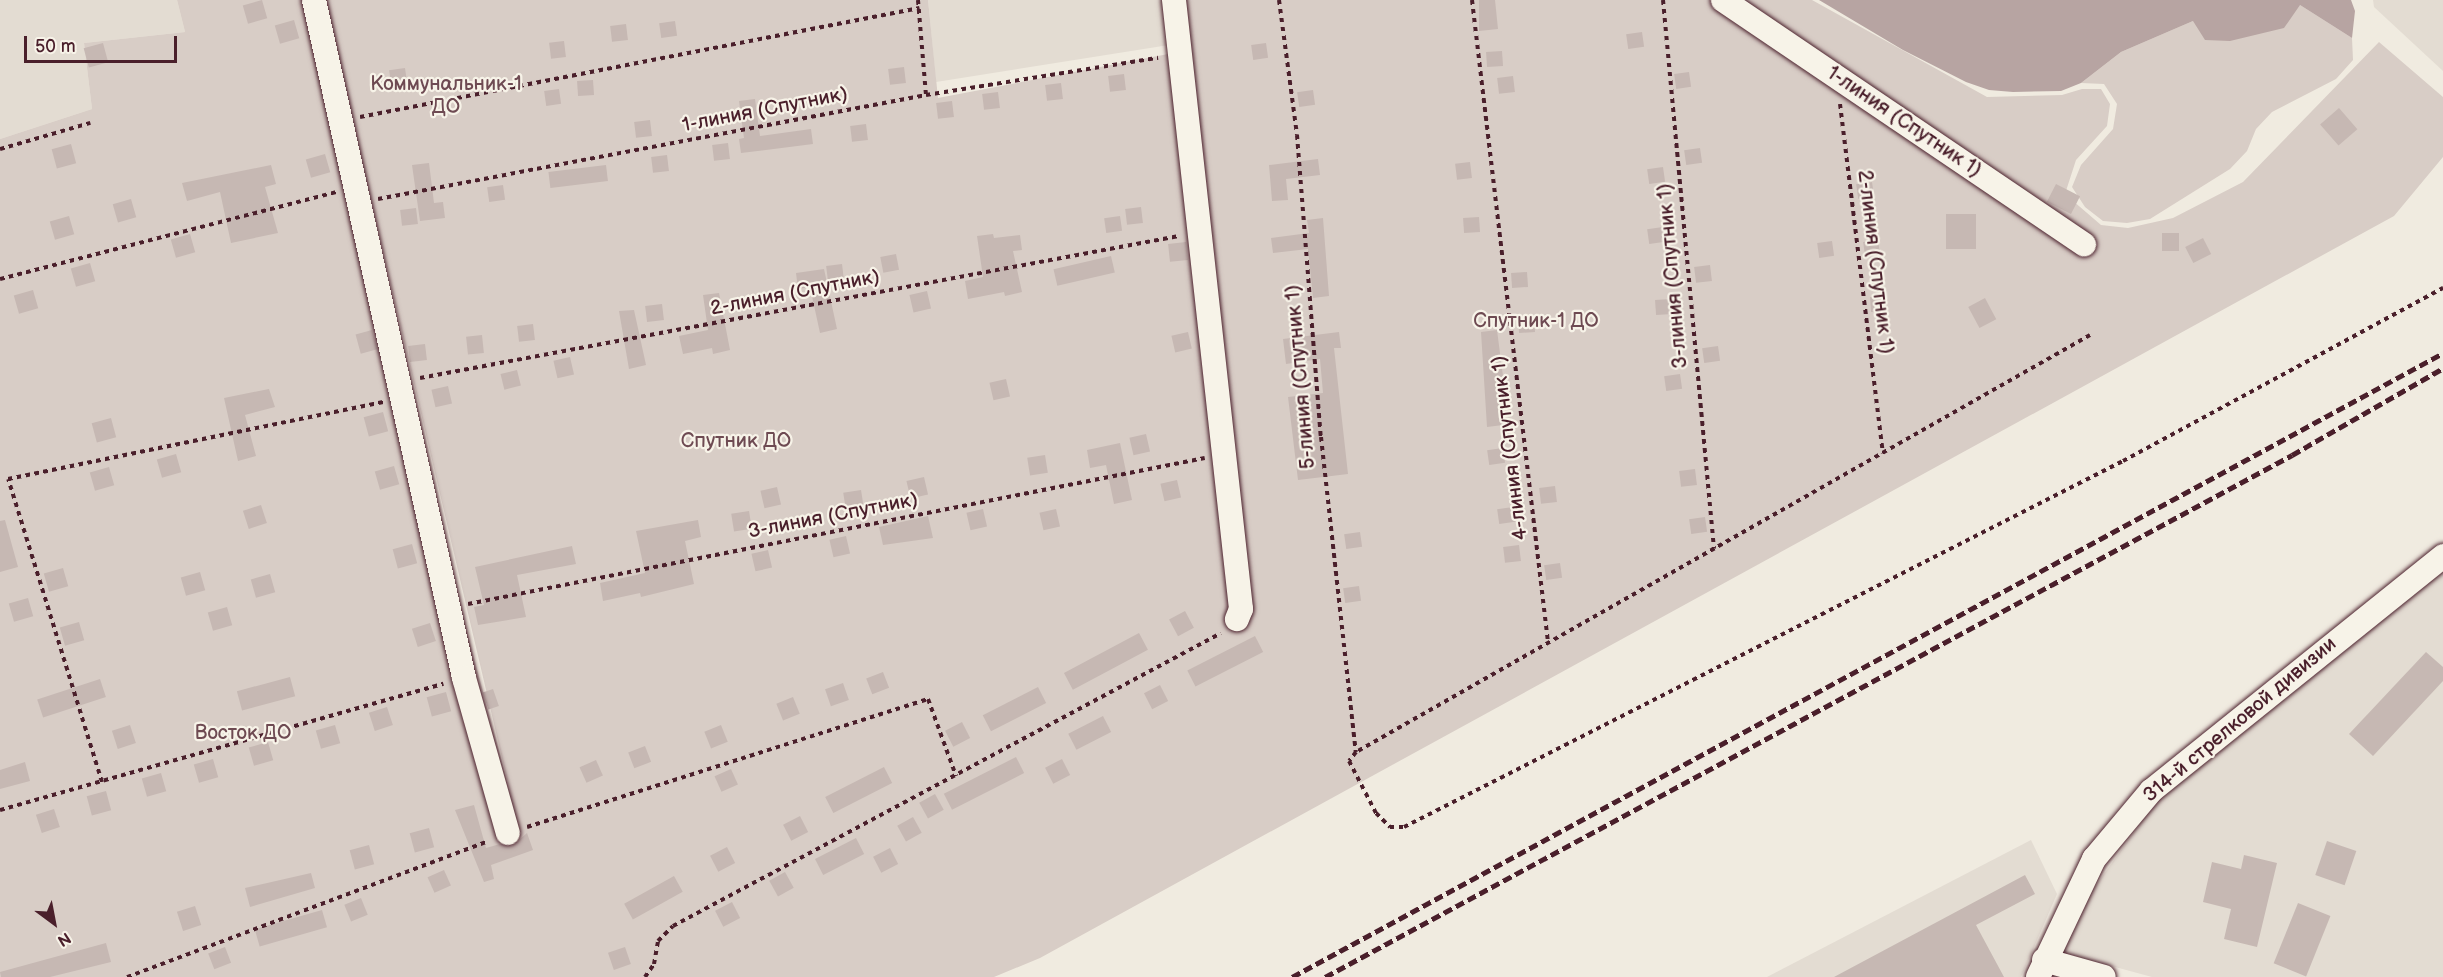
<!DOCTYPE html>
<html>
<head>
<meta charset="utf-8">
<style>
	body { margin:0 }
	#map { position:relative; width:2443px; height:977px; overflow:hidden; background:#f0ebe0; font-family:"Balsamiq Sans",sans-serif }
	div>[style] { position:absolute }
	.built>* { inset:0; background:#e3dcd2 }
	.green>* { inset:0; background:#d8cdc6 }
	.water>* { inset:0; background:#b7a4a2 }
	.building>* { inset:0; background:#c6b8b3; transform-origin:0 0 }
	.path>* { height:4px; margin-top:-2px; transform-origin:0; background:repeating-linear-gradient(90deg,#4a1f2b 0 4.5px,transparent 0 9px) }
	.roads { filter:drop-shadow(0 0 2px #4a1f2b) drop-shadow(0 0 2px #4a1f2b) }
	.minor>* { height:24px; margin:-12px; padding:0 12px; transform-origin:12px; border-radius:12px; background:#f7f3e8 }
	.rail>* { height:4.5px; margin-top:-2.25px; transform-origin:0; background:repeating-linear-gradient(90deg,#4a1f2b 0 9px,transparent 0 13.5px) }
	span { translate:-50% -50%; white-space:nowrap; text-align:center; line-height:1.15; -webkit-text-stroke:4.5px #f7f3e8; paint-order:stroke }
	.park-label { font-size:20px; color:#6e4a52 }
	.street-label { font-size:20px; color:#4a1f2b }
	.north { position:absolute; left:24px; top:893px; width:60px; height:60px; -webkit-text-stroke:4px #f7f3e8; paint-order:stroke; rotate:148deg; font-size:16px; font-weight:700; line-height:24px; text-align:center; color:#4a1f2b }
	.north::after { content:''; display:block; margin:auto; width:21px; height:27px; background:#4a1f2b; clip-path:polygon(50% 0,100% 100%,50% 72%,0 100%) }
	.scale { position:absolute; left:24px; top:36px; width:153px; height:27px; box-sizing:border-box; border:3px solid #4a1f2b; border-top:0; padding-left:8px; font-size:18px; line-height:21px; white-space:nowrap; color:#4a1f2b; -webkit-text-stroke:4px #f7f3e8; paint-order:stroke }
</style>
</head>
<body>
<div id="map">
	<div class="built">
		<i style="clip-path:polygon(0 0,177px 0,185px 32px,84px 43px,92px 109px,0 139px)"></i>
		<i style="clip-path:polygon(928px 0,1165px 0,1169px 45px,936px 82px)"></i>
		<i style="clip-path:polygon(2373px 0,2443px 0,2443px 71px,2374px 7px)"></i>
		<i style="clip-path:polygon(2443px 569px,2443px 977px,2152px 977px,2060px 952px,2076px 913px,2158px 799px)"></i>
		<i style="clip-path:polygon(2031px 840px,2057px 894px,2021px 977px,1767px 977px)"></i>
	</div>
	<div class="green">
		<i style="clip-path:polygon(177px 0,302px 0,353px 207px,510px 792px,324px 0,928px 0,938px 98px,1184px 51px,1180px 0,1812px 0,1987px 97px,2062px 95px,2082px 89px,2101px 89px,2110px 104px,2107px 126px,2076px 160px,2065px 194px,2101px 225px,2128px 228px,2173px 218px,2243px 182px,2379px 42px,2443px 97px,2443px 157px,2394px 216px,1040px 958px,994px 977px,0 977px,0 139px,92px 109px,84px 43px,185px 32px)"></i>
		<i style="clip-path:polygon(2300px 5px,2352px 38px,2353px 60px,2336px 79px,2272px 112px,2256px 129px,2247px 151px,2230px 169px,2150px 219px,2127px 223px,2103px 221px,2085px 207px,2072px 187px,2081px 165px,2113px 129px,2117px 104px,2104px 84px,2081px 83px,2121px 52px,2193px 21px)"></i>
	</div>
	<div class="water">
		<i style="clip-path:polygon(1819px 0,2351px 0,2355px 11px,2352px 38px,2300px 5px,2284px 28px,2230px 41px,2205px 40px,2193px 21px,2121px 52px,2081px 83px,2061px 91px,2013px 92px,1989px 90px,1966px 82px,1903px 50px)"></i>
	</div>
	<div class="building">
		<i style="left:262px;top:0;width:19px;height:20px;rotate:74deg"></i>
		<i style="clip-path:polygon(1479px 0,1495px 0,1498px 29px,1479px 31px)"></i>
		<i style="left:294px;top:20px;width:19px;height:20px;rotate:74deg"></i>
		<i style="left:675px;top:21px;width:15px;height:16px;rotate:82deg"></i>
		<i style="left:626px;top:24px;width:16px;height:16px;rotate:83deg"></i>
		<i style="left:1642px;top:32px;width:15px;height:16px;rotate:82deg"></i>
		<i style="left:564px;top:41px;width:16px;height:15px;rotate:83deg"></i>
		<i style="left:103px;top:43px;width:20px;height:20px;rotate:75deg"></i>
		<i style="left:1266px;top:43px;width:15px;height:15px;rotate:82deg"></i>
		<i style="left:1502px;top:51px;width:15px;height:16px;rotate:86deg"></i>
		<i style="left:904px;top:67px;width:16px;height:16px;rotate:83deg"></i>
		<i style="left:405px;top:68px;width:15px;height:16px;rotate:82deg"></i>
		<i style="left:1689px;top:72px;width:15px;height:15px;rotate:82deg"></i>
		<i style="left:1124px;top:74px;width:16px;height:16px;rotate:83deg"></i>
		<i style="left:1513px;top:76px;width:16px;height:16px;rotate:83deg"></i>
		<i style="left:593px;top:80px;width:15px;height:16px;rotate:86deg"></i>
		<i style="left:1061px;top:83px;width:16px;height:16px;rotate:83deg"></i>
		<i style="left:559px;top:89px;width:15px;height:15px;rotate:82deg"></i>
		<i style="left:1313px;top:90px;width:15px;height:16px;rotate:82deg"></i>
		<i style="left:998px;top:92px;width:16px;height:16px;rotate:83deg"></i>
		<i style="clip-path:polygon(755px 99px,760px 136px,811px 129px,813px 144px,741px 153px,739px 139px,744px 138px,739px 101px)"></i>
		<i style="left:952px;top:101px;width:16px;height:16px;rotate:83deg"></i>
		<i style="left:2339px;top:108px;width:28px;height:25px;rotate:49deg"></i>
		<i style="left:650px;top:120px;width:16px;height:16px;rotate:83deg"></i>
		<i style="left:866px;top:124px;width:16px;height:16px;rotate:83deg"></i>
		<i style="left:728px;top:143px;width:16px;height:16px;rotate:83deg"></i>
		<i style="left:71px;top:144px;width:20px;height:20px;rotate:75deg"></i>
		<i style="left:1700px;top:148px;width:15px;height:16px;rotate:82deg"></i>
		<i style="left:325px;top:154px;width:19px;height:20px;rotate:74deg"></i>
		<i style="left:667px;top:155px;width:16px;height:16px;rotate:83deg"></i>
		<i style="clip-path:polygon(1318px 159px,1320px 175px,1286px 179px,1288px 200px,1272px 201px,1269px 165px)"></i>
		<i style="left:1470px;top:162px;width:16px;height:15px;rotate:83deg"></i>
		<i style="clip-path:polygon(429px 163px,434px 203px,443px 202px,445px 218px,420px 221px,412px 165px)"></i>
		<i style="clip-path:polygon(271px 165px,276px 184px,265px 187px,278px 233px,231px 243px,220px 192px,187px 201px,182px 183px)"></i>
		<i style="left:606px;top:165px;width:16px;height:58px;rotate:83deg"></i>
		<i style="left:1663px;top:167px;width:15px;height:16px;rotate:82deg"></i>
		<i style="left:1872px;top:182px;width:15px;height:16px;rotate:82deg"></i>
		<i style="left:2056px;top:184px;width:27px;height:20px;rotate:27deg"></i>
		<i style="left:503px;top:185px;width:15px;height:16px;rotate:82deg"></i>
		<i style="left:131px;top:199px;width:19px;height:19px;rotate:74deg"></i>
		<i style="left:1141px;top:207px;width:16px;height:16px;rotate:83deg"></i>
		<i style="left:416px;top:208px;width:16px;height:16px;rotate:83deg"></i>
		<i style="left:1946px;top:214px;width:30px;height:35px"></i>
		<i style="left:69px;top:216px;width:19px;height:20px;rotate:74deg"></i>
		<i style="left:1120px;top:216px;width:15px;height:16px;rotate:82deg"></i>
		<i style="left:1479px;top:217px;width:15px;height:16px;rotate:86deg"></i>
		<i style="clip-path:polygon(1323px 218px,1329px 296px,1313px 298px,1308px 249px,1273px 253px,1271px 238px,1309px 233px,1307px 220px)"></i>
		<i style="left:1663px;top:227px;width:15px;height:16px;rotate:82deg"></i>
		<i style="left:2162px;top:233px;width:17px;height:18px"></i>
		<i style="left:190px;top:234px;width:19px;height:20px;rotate:74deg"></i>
		<i style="clip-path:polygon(993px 234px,994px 238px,1020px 235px,1022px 250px,1013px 251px,1022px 292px,1005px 296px,1004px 292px,968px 299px,965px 281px,983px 277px,977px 236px)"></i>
		<i style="left:2203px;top:238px;width:18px;height:20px;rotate:63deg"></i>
		<i style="left:1878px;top:240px;width:15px;height:15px;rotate:82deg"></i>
		<i style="left:1832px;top:241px;width:15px;height:15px;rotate:82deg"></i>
		<i style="left:1186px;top:242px;width:18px;height:18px;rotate:84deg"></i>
		<i style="left:896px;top:254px;width:16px;height:16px;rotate:79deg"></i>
		<i style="left:1111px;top:256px;width:17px;height:59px;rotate:77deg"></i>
		<i style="left:90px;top:263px;width:19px;height:20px;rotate:74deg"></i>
		<i style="left:842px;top:264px;width:16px;height:16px;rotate:83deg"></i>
		<i style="left:1710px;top:265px;width:16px;height:16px;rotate:83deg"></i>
		<i style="clip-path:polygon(824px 269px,837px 329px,820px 333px,810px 287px,798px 289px,796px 273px)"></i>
		<i style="left:1527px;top:272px;width:15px;height:16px;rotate:86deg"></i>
		<i style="left:33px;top:290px;width:19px;height:20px;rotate:74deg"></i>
		<i style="left:927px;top:291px;width:18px;height:18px;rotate:77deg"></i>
		<i style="clip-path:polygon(719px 293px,730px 350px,713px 354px,712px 348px,683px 354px,679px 336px,708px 330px,703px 295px)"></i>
		<i style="left:1886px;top:296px;width:15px;height:16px;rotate:86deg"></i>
		<i style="left:1985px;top:298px;width:24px;height:19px;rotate:62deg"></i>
		<i style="left:1671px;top:299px;width:15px;height:16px;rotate:86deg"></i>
		<i style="left:662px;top:304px;width:16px;height:17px;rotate:83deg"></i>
		<i style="clip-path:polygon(634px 310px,646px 365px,629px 369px,619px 311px)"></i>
		<i style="left:1534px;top:317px;width:15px;height:16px;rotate:86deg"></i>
		<i style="left:533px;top:324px;width:16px;height:16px;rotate:83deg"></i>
		<i style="left:372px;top:330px;width:20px;height:17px;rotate:75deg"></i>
		<i style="clip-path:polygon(1497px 330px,1504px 384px,1498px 385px,1503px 425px,1487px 427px,1481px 332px)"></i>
		<i style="left:1188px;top:332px;width:17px;height:17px;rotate:77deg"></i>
		<i style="clip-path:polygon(1339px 332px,1341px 348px,1334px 348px,1348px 474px,1298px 480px,1288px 397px,1323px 393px,1320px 359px,1286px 364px,1283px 339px)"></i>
		<i style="left:482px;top:335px;width:18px;height:16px;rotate:84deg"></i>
		<i style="left:425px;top:344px;width:16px;height:17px;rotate:83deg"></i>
		<i style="left:1718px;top:346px;width:15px;height:16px;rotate:82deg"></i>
		<i style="left:570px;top:357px;width:18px;height:17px;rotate:77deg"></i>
		<i style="left:517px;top:370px;width:16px;height:17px;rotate:76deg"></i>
		<i style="left:1680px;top:374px;width:15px;height:16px;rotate:82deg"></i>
		<i style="left:1006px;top:379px;width:18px;height:17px;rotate:77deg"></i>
		<i style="left:448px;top:386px;width:18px;height:17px;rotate:77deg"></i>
		<i style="clip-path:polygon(269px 389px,275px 407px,245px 415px,256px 456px,238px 461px,224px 398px)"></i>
		<i style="left:383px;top:412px;width:20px;height:20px;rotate:75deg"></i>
		<i style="left:111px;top:418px;width:20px;height:20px;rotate:75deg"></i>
		<i style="left:1146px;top:434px;width:18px;height:17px;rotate:77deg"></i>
		<i style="clip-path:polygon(1120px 443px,1132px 500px,1114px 504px,1106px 465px,1090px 468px,1087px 450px)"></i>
		<i style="left:1503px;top:448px;width:15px;height:16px;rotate:82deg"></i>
		<i style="left:176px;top:454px;width:19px;height:20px;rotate:74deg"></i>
		<i style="left:1045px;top:455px;width:18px;height:18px;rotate:81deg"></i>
		<i style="left:394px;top:466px;width:19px;height:20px;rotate:74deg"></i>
		<i style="left:109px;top:467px;width:19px;height:20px;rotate:74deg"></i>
		<i style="left:1695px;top:469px;width:16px;height:16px;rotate:83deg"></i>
		<i style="left:924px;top:477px;width:18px;height:18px;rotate:77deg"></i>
		<i style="left:1177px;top:480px;width:18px;height:17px;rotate:77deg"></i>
		<i style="left:1555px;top:486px;width:16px;height:16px;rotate:83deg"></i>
		<i style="left:777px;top:487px;width:18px;height:17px;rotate:77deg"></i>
		<i style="left:861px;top:490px;width:18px;height:18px;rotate:81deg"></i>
		<i style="left:261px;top:505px;width:19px;height:19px;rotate:72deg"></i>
		<i style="left:1513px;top:507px;width:15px;height:16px;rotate:82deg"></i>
		<i style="left:983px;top:509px;width:18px;height:17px;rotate:77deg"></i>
		<i style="left:1056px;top:509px;width:18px;height:17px;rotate:77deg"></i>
		<i style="left:749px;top:511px;width:18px;height:18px;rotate:81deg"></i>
		<i style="clip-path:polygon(928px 516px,933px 538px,883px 545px,879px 527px)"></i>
		<i style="left:1705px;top:517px;width:15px;height:16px;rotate:82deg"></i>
		<i style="clip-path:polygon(5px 520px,18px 567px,0 572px,0 521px)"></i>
		<i style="clip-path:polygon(698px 520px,701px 537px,685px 541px,694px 584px,641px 597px,640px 593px,603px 601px,600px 583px,645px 573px,636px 531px)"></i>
		<i style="left:1360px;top:532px;width:15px;height:16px;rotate:82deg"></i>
		<i style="left:846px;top:536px;width:18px;height:17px;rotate:77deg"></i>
		<i style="left:412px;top:544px;width:20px;height:20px;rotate:75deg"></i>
		<i style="left:1519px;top:545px;width:16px;height:16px;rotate:83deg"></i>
		<i style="clip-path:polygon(572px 546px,576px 564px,517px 575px,526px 617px,478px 625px,474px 607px,484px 605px,475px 567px)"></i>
		<i style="left:768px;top:550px;width:18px;height:17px;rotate:77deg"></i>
		<i style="left:1560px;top:563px;width:15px;height:16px;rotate:82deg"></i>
		<i style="left:63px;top:568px;width:19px;height:20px;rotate:74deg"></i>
		<i style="left:200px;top:572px;width:19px;height:20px;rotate:74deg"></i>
		<i style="left:270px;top:574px;width:19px;height:20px;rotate:74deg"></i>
		<i style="left:1359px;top:586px;width:15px;height:16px;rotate:82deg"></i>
		<i style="left:28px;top:598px;width:19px;height:20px;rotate:74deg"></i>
		<i style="left:227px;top:607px;width:19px;height:20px;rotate:74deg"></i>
		<i style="left:1185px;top:611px;width:19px;height:18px;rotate:62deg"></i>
		<i style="left:79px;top:622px;width:19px;height:20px;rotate:74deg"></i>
		<i style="left:430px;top:623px;width:19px;height:19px;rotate:72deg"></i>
		<i style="left:1139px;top:633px;width:19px;height:85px;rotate:62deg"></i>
		<i style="left:1255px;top:636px;width:18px;height:76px;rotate:63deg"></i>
		<i style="clip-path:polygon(2426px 652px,2443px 667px,2443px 681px,2373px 756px,2349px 734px)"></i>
		<i style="left:883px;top:672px;width:17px;height:18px;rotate:69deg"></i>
		<i style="left:290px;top:677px;width:20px;height:55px;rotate:75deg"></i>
		<i style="left:100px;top:679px;width:19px;height:66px;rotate:72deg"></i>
		<i style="left:843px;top:683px;width:18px;height:19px;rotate:71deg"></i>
		<i style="left:1160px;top:685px;width:18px;height:18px;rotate:63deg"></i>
		<i style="left:1038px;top:687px;width:18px;height:62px;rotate:63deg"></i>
		<i style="left:493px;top:689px;width:18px;height:11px;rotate:71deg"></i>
		<i style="left:446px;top:692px;width:20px;height:20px;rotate:75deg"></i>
		<i style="left:793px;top:697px;width:18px;height:18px;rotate:68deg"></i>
		<i style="left:387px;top:707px;width:19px;height:19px;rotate:72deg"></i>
		<i style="left:1103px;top:716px;width:18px;height:39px;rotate:63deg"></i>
		<i style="left:962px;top:722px;width:18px;height:19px;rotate:63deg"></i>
		<i style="left:130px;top:725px;width:19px;height:19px;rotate:72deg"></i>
		<i style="left:335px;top:725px;width:19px;height:20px;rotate:74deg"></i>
		<i style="left:721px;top:725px;width:18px;height:18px;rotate:68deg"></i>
		<i style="left:268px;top:742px;width:19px;height:20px;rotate:74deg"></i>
		<i style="left:645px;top:746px;width:17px;height:18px;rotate:69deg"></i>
		<i style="left:1016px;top:757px;width:18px;height:81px;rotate:63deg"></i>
		<i style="left:213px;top:759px;width:19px;height:20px;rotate:74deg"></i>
		<i style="left:1062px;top:759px;width:18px;height:19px;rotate:63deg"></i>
		<i style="left:596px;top:760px;width:17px;height:18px;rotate:66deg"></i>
		<i style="clip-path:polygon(25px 762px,30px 781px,0 789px,0 770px)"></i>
		<i style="left:884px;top:767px;width:18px;height:66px;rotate:63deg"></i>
		<i style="left:731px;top:769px;width:17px;height:18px;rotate:66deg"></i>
		<i style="left:161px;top:773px;width:19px;height:20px;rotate:74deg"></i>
		<i style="left:106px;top:791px;width:20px;height:20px;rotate:75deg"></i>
		<i style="left:935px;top:794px;width:18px;height:18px;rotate:61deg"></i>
		<i style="clip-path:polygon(474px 805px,486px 848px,500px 844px,512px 846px,527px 833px,533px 850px,491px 865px,494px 879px,484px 882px,455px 810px)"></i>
		<i style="left:54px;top:809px;width:19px;height:19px;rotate:72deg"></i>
		<i style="left:800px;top:816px;width:18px;height:19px;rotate:63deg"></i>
		<i style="left:913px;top:817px;width:18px;height:18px;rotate:61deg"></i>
		<i style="left:429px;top:828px;width:20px;height:20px;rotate:75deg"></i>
		<i style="left:856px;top:838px;width:18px;height:46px;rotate:63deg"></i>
		<i style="left:2327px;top:841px;width:31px;height:36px;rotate:19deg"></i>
		<i style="left:369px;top:845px;width:20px;height:20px;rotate:75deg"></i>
		<i style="left:727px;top:847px;width:18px;height:19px;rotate:63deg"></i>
		<i style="left:890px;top:848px;width:18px;height:19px;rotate:63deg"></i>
		<i style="clip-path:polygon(2244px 855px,2277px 863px,2257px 947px,2224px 939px,2231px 909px,2203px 902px,2212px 862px,2241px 869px)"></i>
		<i style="left:444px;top:870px;width:17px;height:18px;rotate:66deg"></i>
		<i style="left:785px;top:872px;width:18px;height:18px;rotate:61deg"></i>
		<i style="clip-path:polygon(311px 873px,315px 888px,250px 907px,245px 888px)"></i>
		<i style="clip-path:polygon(2025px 875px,2035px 894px,1976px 925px,2004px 977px,1834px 977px)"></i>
		<i style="left:674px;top:876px;width:18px;height:57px;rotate:61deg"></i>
		<i style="left:361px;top:898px;width:18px;height:18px;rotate:68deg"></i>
		<i style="left:732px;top:902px;width:18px;height:19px;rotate:63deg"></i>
		<i style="left:2298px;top:903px;width:35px;height:65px;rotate:22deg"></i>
		<i style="left:195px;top:906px;width:20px;height:19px;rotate:72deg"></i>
		<i style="left:322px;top:910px;width:18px;height:70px;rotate:74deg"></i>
		<i style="clip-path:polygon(106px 943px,111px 962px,50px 977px,1px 977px,0 972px)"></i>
		<i style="left:225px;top:947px;width:17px;height:18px;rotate:69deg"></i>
		<i style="left:625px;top:947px;width:18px;height:18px;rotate:71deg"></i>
	</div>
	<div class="path">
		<i style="left:918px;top:0;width:95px;rotate:85.2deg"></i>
		<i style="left:1279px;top:0;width:136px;rotate:82.4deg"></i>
		<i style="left:1297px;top:135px;width:303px;rotate:85.5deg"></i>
		<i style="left:1321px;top:437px;width:317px;rotate:83.7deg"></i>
		<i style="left:1472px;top:0;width:646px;rotate:83.25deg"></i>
		<i style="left:1663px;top:0;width:551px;rotate:84.69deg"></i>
		<i style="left:1840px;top:104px;width:352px;rotate:83deg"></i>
		<i style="left:360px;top:117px;width:570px;rotate:-11.03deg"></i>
		<i style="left:0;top:149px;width:94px;rotate:-16.1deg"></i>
		<i style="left:378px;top:199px;width:558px;rotate:-10.75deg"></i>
		<i style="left:926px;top:95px;width:235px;rotate:-9.1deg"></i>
		<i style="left:0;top:279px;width:347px;rotate:-14.5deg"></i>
		<i style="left:2090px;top:335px;width:844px;rotate:150.4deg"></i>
		<i style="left:1356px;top:752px;width:11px;rotate:128deg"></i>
		<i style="left:1349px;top:761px;width:59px;rotate:62.6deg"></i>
		<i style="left:1376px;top:813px;width:20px;rotate:45deg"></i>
		<i style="left:1390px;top:827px;width:14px"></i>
		<i style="left:1404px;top:827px;width:807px;rotate:-26.98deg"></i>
		<i style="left:2123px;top:461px;width:364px;rotate:-28.4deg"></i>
		<i style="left:420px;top:378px;width:772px;rotate:-10.6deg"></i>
		<i style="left:468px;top:604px;width:751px;rotate:-11.21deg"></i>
		<i style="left:102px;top:782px;width:317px;rotate:-107.2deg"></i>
		<i style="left:8px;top:479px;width:383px;rotate:-11.6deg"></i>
		<i style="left:0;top:810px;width:461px;rotate:-15.9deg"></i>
		<i style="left:527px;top:827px;width:421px;rotate:-17.7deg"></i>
		<i style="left:928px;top:699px;width:82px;rotate:70deg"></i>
		<i style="left:127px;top:977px;width:386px;rotate:-20.6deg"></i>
		<i style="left:645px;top:977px;width:16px;rotate:-55deg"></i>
		<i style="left:654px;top:964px;width:23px;rotate:-80deg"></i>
		<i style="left:658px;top:941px;width:21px;rotate:-45deg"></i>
		<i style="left:673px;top:926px;width:621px;rotate:-28.13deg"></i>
	</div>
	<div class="roads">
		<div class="minor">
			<i style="left:314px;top:0;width:694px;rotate:77.52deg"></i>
			<i style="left:464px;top:678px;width:161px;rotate:74.2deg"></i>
			<i style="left:1174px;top:0;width:613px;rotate:83.72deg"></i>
			<i style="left:1241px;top:609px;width:11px;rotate:112deg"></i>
			<i style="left:1723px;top:0;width:436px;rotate:34.1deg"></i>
			<i style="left:2044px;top:960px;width:62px;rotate:15.8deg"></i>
			<i style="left:2038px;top:977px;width:131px;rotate:-64.6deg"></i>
			<i style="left:2094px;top:859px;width:89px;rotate:-50deg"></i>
			<i style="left:2151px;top:791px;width:375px;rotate:-38.8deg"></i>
		</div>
	</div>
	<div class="rail">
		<i style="left:1292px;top:977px;width:1309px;rotate:-28.46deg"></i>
		<i style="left:1325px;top:977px;width:1099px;rotate:-28.36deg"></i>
		<i style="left:2292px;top:455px;width:174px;rotate:-29.9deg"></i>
	</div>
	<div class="park-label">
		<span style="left:446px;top:96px">Коммунальник-1<br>ДО</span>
		<span style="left:1536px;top:321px">Спутник-1 ДО</span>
		<span style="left:736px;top:441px">Спутник ДО</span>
		<span style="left:243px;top:733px">Восток ДО</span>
	</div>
	<div class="street-label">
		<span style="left:765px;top:110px;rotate:-11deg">1-линия (Спутник)</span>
		<span style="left:1904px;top:122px;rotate:34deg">1-линия (Спутник 1)</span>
		<span style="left:1875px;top:262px;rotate:83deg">2-линия (Спутник 1)</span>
		<span style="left:1673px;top:276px;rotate:-95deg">3-линия (Спутник 1)</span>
		<span style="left:795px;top:293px;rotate:-11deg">2-линия (Спутник)</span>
		<span style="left:1301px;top:377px;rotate:-95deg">5-линия (Спутник 1)</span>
		<span style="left:1510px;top:448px;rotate:-97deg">4-линия (Спутник 1)</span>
		<span style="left:833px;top:516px;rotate:-11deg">3-линия (Спутник)</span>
		<span style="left:2240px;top:720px;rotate:-40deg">314-й стрелковой дивизии</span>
	</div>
	<div class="north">N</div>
	<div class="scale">50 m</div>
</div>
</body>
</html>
